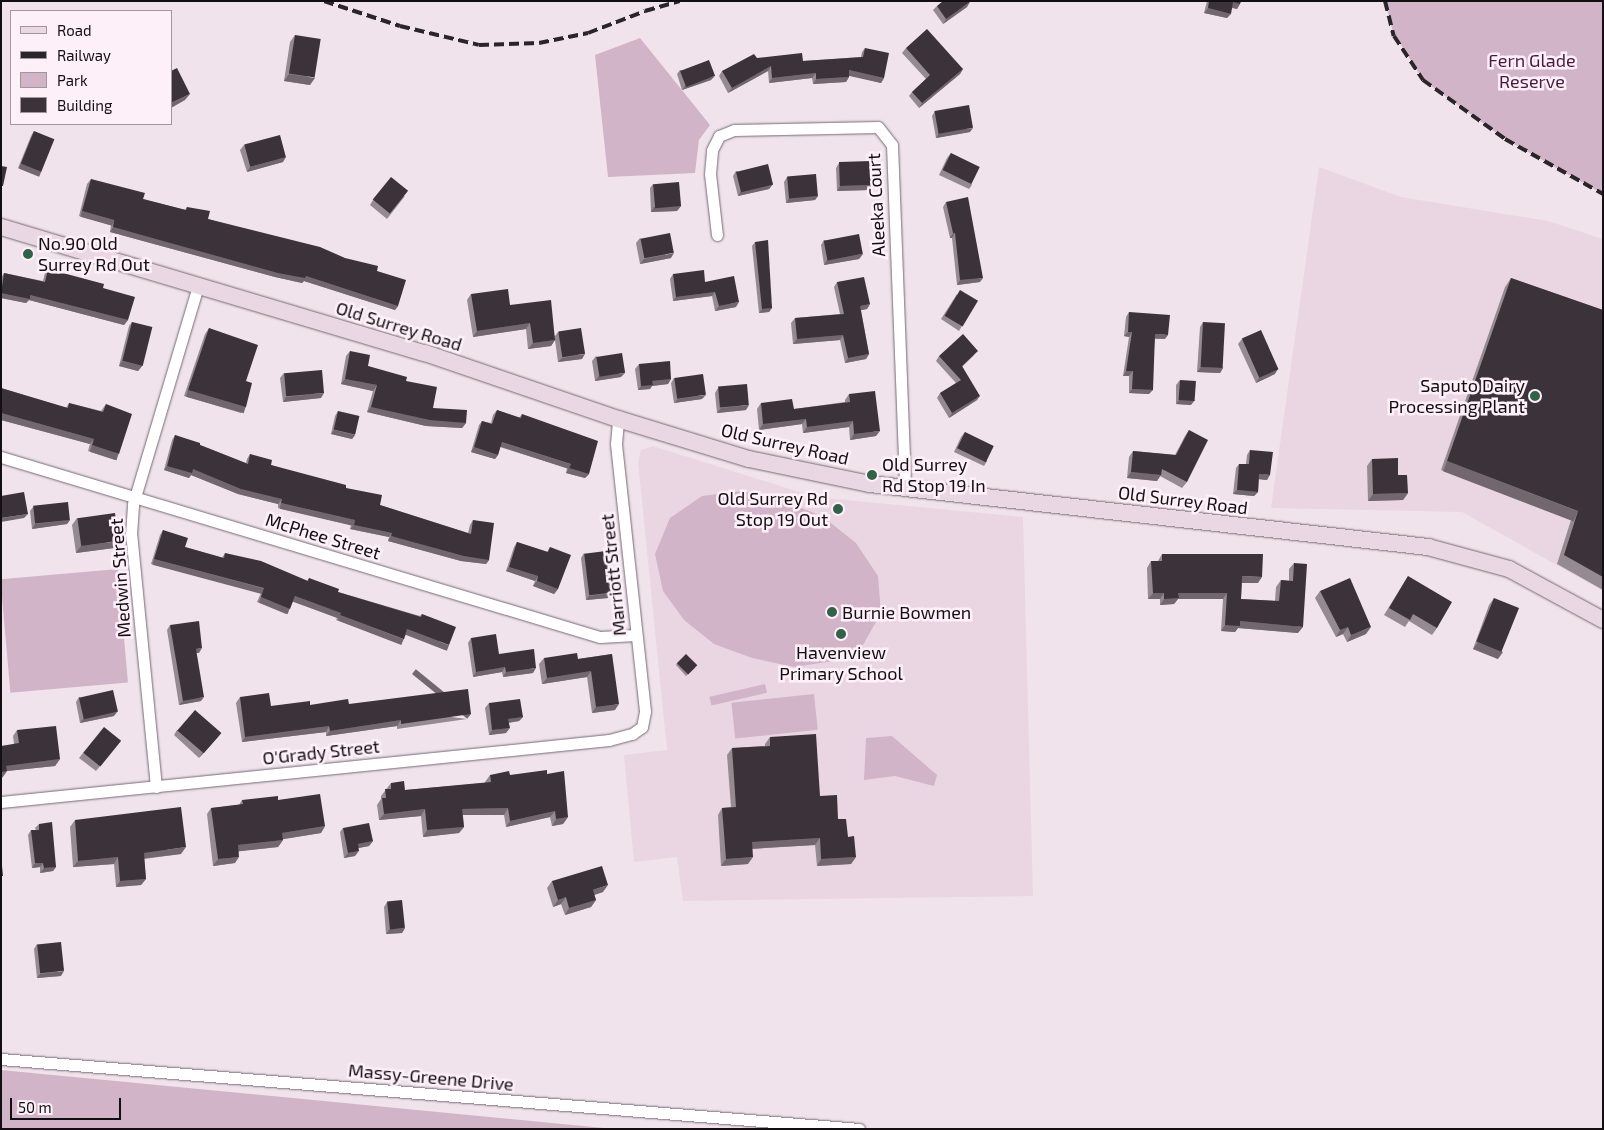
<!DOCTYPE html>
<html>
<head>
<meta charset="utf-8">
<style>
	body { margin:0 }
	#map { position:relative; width:1604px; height:1130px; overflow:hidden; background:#f0e3ec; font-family:"Exo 2",sans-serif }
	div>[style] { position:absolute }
	.built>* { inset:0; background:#ead6e3 }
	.green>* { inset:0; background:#d2b4c8; transform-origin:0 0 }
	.roads { filter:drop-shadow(0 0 1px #756a71) drop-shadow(0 0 1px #756a71) }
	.minor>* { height:11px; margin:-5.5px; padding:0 5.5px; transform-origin:5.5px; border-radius:5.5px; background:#fff }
	.secondary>* { height:16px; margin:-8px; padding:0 8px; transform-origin:8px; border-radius:8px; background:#e9d7e4 }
	.rail>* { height:4px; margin-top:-2px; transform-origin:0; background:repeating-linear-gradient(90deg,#2a2529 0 10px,transparent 0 15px) }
	.wall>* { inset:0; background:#968a92 }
	.shaded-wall>* { inset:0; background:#72676f; transform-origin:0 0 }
	.building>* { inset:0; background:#3c3239; transform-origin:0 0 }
	.dots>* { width:14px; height:14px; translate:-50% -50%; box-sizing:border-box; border:2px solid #fef0f9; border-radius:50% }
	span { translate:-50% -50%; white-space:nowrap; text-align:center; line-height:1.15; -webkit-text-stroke:5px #fef0f9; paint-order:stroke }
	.park-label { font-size:18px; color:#4a193e }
	.street-label { font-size:18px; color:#120e11 }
	.poi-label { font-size:18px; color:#120e11 }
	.left { translate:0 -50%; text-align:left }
	.right { translate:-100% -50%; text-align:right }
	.frame { position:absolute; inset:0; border:2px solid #120e11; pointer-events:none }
	.legend { position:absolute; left:10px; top:10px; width:162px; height:115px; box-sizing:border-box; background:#fef0f9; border:1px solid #a0969c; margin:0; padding:6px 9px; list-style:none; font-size:15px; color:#120e11 }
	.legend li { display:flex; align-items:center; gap:10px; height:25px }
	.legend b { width:25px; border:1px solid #a0969c }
	.scale { position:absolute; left:10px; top:1098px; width:111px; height:22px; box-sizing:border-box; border:2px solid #120e11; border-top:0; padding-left:6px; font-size:15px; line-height:18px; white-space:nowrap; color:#120e11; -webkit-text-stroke:4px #fef0f9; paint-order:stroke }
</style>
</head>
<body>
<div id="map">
	<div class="built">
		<i style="clip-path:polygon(1319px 167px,1401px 197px,1548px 221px,1603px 239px,1603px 591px,1462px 512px,1271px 508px)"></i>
		<i style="clip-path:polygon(653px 446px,815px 497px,1023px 517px,1033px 896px,683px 901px,677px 857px,634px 862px,624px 755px,667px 750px,638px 461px,641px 450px)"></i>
	</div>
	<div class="green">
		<i style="clip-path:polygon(1385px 1px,1603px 1px,1603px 194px,1505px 139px,1423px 80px,1393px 32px)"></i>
		<i style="clip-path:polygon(640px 38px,710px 125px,699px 140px,695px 173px,608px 177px,595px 55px)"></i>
		<i style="clip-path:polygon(742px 491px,781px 500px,822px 516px,856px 543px,878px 576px,881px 613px,863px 645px,834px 661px,794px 667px,752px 658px,714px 644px,684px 620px,663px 591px,655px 554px,670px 518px,702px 496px)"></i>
		<i style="left:118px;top:569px;width:114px;height:118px;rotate:85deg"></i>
		<i style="left:765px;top:684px;width:9px;height:57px;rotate:77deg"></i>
		<i style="left:814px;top:694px;width:36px;height:83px;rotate:84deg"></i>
		<i style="clip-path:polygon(892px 736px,937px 775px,934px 786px,895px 776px,864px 780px,866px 738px)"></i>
		<i style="clip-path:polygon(1px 1070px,614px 1129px,1px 1129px)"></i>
	</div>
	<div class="roads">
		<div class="minor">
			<i style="left:717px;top:235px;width:61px;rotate:-96.5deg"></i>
			<i style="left:710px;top:174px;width:24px;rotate:-85deg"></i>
			<i style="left:712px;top:150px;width:16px;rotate:-63deg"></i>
			<i style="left:719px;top:136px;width:16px;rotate:-22deg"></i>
			<i style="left:734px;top:130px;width:144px;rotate:-1.2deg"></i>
			<i style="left:878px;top:127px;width:23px;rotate:52deg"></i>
			<i style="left:892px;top:145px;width:343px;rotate:87.8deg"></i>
			<i style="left:1px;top:457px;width:625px;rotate:16.73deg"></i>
			<i style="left:600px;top:637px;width:36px;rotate:-3deg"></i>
			<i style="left:156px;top:787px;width:254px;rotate:-95.6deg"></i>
			<i style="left:131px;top:534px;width:30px;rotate:-86deg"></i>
			<i style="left:133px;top:504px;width:227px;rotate:-73.4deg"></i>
			<i style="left:1px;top:802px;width:611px;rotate:-5.82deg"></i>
			<i style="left:609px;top:740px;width:24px;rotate:-15deg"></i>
			<i style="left:632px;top:734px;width:12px;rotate:-35deg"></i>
			<i style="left:642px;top:727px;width:16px;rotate:-79deg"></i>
			<i style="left:645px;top:711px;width:269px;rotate:-96.2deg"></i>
			<i style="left:616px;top:444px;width:25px;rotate:-85deg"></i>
			<i style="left:1px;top:1059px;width:861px;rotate:4.66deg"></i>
		</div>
		<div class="secondary">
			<i style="left:1px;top:227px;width:442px;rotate:16.6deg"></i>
			<i style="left:425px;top:353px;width:204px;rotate:18.9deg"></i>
			<i style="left:618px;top:419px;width:137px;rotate:17deg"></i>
			<i style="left:749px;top:459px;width:124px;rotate:11.7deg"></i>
			<i style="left:870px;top:484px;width:562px;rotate:6.44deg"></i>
			<i style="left:1428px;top:547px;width:84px;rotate:15.2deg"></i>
			<i style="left:1509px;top:569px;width:107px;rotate:28.5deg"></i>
		</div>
	</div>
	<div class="rail">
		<i style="left:324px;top:1px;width:80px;rotate:18.2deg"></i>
		<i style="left:400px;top:26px;width:81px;rotate:13.5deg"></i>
		<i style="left:479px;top:45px;width:60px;rotate:-1.9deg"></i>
		<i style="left:539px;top:43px;width:50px;rotate:-11.5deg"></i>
		<i style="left:588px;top:33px;width:61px;rotate:-21.1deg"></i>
		<i style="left:645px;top:11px;width:36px;rotate:-16deg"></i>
		<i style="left:1385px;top:1px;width:36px;rotate:76deg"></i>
		<i style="left:1394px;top:36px;width:53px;rotate:56.6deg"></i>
		<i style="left:1423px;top:80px;width:101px;rotate:35.7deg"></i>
		<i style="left:1505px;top:139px;width:112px;rotate:29.3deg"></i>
	</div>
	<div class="wall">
		<i style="clip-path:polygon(1207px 1px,1241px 1px,1237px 9px,1232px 8px,1227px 18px,1204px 13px)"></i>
		<i style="clip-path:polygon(937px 6px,967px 7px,943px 24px,933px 10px)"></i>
		<i style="clip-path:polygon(295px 35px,310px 85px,284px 81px,290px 42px)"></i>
		<i style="clip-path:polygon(865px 48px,884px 78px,881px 83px,849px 75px,849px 77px,846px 82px,813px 84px,812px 78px,769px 83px,768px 71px,728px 93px,719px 76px,722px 71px,757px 58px,803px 61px,861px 57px,862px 52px)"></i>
		<i style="clip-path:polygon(906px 48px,963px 69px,960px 74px,919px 108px,909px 96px,912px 92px,926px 79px,902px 53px)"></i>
		<i style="clip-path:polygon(680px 70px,711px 80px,682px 90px,677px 74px)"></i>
		<i style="clip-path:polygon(935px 111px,970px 132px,936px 138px,932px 116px)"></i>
		<i style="clip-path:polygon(34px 131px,38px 176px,18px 168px,31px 136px)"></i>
		<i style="clip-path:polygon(244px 145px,283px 162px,247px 172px,240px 150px)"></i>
		<i style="clip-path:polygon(951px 153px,972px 185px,969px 189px,939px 175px,947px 158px)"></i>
		<i style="clip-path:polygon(839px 163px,872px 185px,869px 190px,837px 191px,836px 168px)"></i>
		<i style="clip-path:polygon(736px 171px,773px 184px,769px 189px,738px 196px,733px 176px)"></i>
		<i style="clip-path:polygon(787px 177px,818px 196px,815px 200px,786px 203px,784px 182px)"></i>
		<i style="clip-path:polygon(91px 179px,143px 199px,185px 210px,187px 207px,208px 219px,377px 271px,398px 306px,395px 310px,304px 281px,302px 283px,275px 277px,110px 232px,111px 225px,79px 216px,87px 184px)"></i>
		<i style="clip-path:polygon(653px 184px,681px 206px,677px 211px,651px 212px,650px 188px)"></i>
		<i style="clip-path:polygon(405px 196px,387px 219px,370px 205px,373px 200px)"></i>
		<i style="clip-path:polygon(946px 202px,980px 282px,957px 285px,952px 238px,950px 238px,943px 207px)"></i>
		<i style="clip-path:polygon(640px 238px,671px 258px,640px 264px,636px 243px)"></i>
		<i style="clip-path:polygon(824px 240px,863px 254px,859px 259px,824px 265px,821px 245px)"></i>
		<i style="clip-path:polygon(755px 242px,772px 308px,769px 312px,759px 313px,752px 246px)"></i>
		<i style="clip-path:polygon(48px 269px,103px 288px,128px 320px,124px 325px,29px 300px,26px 303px,1px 298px,1px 278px,4px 273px,43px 281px,45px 273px)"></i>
		<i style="clip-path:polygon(673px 274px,705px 282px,736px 307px,715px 311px,712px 296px,673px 301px,670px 279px)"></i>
		<i style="clip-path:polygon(1511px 278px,1603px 310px,1603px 590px,1557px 564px,1571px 520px,1441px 470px,1505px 287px)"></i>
		<i style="clip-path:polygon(837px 282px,870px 304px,867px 309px,861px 310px,869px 354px,866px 359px,845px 363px,840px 340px,793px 344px,791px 323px,795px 318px,840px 314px,834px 287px)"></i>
		<i style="clip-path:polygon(471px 294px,510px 305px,555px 336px,558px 332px,582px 359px,558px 362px,555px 340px,551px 346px,528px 349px,526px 329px,473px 337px,467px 300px)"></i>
		<i style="clip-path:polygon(957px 294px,962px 326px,959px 331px,941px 319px)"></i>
		<i style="clip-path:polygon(1129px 312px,1165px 339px,1155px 339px,1149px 394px,1129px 393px,1129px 376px,1123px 376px,1129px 337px,1124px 336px,1126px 317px)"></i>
		<i style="clip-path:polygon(132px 322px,142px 366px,138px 371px,119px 366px,129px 326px)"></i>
		<i style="clip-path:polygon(1203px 322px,1223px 368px,1220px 373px,1197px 372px,1200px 327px)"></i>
		<i style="clip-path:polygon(209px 328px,246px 381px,246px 407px,241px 413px,184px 396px,205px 334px)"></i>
		<i style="clip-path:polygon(1242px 339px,1275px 374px,1256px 383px,1238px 344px)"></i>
		<i style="clip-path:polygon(350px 351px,368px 366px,406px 381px,433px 408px,466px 423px,462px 428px,426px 426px,367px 412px,373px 391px,341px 384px,346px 356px)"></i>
		<i style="clip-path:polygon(974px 355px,962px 367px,977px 400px,949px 418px,937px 398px,940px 393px,956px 383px,936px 361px,939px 356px)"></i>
		<i style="clip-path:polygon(596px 356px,621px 377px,595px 381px,592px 361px)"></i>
		<i style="clip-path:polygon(639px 364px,671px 379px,668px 384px,652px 386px,650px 389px,638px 390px,635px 369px)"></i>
		<i style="clip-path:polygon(284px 373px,321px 398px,283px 402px,280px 378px)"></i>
		<i style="clip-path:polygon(674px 378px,702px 399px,674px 403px,671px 383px)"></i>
		<i style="clip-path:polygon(1180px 380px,1191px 405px,1176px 404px,1176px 385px)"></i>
		<i style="clip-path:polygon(1px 388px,66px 408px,69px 403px,101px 411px,106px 404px,115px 460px,88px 451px,90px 444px,1px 420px)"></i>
		<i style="clip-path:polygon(718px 388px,746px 410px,717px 413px,715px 393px)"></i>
		<i style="clip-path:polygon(849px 394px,876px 436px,850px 440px,849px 427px,803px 433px,802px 424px,759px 430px,757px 409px,761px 403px,794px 409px,845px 402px,845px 400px)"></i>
		<i style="clip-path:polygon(497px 410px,519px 418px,522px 414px,589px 474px,585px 478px,566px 473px,567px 468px,500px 447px,498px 455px,495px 459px,471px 452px,479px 425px,482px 421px,491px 423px,493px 415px)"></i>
		<i style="clip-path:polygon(338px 411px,355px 435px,352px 439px,331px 434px,335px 416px)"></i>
		<i style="clip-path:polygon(1189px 430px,1187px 482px,1182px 488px,1160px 476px,1157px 481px,1127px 478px,1129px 457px,1133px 451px,1175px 455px,1185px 436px)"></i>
		<i style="clip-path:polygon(965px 432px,987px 461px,984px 466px,954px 452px,961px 437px)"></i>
		<i style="clip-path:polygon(175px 435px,246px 463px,247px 459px,250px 454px,271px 465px,346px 488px,380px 505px,468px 533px,470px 525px,473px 520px,489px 560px,486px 564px,461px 561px,388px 541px,389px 537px,350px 529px,351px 525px,278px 508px,278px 504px,238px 494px,191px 475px,189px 478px,164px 470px,172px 440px)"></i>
		<i style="clip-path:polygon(1250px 450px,1267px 480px,1259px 479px,1258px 492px,1254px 496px,1233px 494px,1236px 468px,1239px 464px,1246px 464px,1247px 455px)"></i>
		<i style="clip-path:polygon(1372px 459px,1398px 475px,1408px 493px,1403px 500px,1368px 501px,1367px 466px)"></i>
		<i style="clip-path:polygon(33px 507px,70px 520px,67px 524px,32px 529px,30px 511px)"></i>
		<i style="clip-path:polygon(77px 518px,114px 548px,76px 553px,72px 525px)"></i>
		<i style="clip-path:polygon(163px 530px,185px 547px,222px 558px,225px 553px,307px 581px,309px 578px,338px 592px,420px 616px,422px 614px,445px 650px,406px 634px,404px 639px,401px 644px,336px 620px,337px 618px,293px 601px,286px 614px,257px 602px,261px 593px,151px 564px,160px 535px)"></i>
		<i style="clip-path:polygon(517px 542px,547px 552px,550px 547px,558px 589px,554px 594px,533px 586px,535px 581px,506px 571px,514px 547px)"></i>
		<i style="clip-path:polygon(584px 553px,608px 598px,586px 600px,581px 558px)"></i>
		<i style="clip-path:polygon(1162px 554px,1258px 583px,1242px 583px,1241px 599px,1275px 601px,1276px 587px,1281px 580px,1289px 581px,1289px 569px,1294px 563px,1298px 633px,1238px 628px,1235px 632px,1221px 631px,1223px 599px,1178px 599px,1174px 604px,1160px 605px,1160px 599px,1148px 599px,1147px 568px,1151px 561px,1158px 561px)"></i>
		<i style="clip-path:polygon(1408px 576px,1437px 628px,1432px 635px,1409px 621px,1405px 627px,1384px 615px)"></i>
		<i style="clip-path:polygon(1320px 591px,1366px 634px,1347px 642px,1343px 634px,1336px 637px,1315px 598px)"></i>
		<i style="clip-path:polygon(1494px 598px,1498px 659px,1473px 649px,1489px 605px)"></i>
		<i style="clip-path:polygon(170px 625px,199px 653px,196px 653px,201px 701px,179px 705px,167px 630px)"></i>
		<i style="clip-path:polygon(471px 638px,499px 654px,533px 673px,503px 677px,502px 672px,473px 677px,468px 643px)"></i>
		<i style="clip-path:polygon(612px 654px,615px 710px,592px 713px,587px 677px,542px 684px,539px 664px,544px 658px,578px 659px)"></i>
		<i style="clip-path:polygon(677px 663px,695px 668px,686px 676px,676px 665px)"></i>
		<i style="clip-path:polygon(79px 697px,114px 716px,80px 723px,76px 702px)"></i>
		<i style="clip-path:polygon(240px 697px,271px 706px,349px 704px,467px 719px,397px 729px,397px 726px,326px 736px,326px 732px,242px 742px,236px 703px)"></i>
		<i style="clip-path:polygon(489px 703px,523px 717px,519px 721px,509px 723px,506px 733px,489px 735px,485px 708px)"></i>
		<i style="clip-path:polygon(17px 730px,60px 759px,55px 766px,7px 771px,2px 778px,14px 744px,13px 736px)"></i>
		<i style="clip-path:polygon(177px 730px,221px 733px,199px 758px,174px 735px)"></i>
		<i style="clip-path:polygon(770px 737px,838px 819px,848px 837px,856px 857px,851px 864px,817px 866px,815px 845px,752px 849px,748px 864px,721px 866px,718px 815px,722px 808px,731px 807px,727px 755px,732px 748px,765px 746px,765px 744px)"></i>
		<i style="clip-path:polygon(121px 741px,96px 771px,79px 758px,83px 753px)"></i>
		<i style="clip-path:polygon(547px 774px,568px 817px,563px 824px,552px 826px,550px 817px,506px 827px,504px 815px,463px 815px,464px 827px,459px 833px,423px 837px,421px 816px,379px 820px,377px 805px,381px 799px,381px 796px,391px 783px,405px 790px,485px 783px,485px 782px,490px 775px,510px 775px)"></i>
		<i style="clip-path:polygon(242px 800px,278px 800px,325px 826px,321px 833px,283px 839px,283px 840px,278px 847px,239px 851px,235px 863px,213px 866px,207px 814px,211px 808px,239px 805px)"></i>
		<i style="clip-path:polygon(75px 820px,181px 854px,144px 859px,146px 879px,141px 885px,116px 887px,114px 864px,73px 867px,70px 827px)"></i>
		<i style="clip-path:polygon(39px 824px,56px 867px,53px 871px,40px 873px,40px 867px,32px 868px,28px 835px,31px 830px,36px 830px,35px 828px)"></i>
		<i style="clip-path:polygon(343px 828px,373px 841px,369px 846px,358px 848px,355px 856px,344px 858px,340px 832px)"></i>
		<i style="clip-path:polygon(552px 881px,603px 892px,594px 895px,596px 900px,591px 907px,565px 915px,561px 904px,553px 907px,547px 888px)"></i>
		<i style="clip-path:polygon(387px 902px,405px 928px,402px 933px,386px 934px,384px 907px)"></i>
		<i style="clip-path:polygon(37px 944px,61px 976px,37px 978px,34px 949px)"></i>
	</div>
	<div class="shaded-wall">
		<i style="clip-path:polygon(970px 2px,967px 7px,943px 24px,946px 19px)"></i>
		<i style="clip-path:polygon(1233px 2px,1240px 4px,1237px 9px,1230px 7px)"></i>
		<i style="clip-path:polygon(1208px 8px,1231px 14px,1227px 18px,1204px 13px)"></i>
		<i style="clip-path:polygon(771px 66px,768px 71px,728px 93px,732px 88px)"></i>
		<i style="clip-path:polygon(963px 69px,960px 74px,919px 108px,922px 103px)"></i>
		<i style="clip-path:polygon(849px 70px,884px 78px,881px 83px,845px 75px)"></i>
		<i style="clip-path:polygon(816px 73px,812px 78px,769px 83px,772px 78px)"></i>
		<i style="clip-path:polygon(289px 74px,315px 78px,310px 85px,284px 81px)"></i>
		<i style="clip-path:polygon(715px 76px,711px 80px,682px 90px,686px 85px)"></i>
		<i style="clip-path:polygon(849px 77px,846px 82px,813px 84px,816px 79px)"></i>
		<i style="clip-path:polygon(190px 94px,185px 100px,171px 108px,171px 103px)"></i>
		<i style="clip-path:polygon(973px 128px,970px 132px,936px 138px,939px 133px)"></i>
		<i style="clip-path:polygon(286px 157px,283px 162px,247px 172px,250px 167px)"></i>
		<i style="left:21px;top:163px;width:22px;height:6px;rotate:22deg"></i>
		<i style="clip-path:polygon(773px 184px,769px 189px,738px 196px,741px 191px)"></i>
		<i style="clip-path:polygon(872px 185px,869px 190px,837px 191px,840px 186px)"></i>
		<i style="clip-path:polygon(818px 196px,815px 200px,786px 203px,789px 198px)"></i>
		<i style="clip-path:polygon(681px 206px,677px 211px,651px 212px,654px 207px)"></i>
		<i style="left:82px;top:211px;width:33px;height:6px;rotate:16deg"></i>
		<i style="clip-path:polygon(113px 227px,306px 276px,398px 306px,395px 310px,304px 281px,302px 283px,275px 277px,110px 232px)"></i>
		<i style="clip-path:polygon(953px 233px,955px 233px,952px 238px,950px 238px)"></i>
		<i style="clip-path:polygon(674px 253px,671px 258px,640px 264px,644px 259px)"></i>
		<i style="clip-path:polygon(863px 254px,859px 259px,824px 265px,827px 260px)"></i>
		<i style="clip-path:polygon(983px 278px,980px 282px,957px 285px,960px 280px)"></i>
		<i style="clip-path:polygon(715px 292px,712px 296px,673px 301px,676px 297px)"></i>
		<i style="clip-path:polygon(1px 293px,30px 295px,128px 320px,124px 325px,29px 300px,26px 303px,1px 298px)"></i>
		<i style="clip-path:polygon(739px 302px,736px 307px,715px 311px,719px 306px)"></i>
		<i style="clip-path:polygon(870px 304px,867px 309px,857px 311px,860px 306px)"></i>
		<i style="clip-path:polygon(772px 308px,769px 312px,759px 313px,762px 309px)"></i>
		<i style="clip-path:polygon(530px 323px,526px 329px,473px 337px,477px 331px)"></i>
		<i style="clip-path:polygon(1128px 332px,1132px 332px,1129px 337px,1124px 336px)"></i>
		<i style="clip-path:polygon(1155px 334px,1168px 335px,1165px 339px,1152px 338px)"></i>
		<i style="clip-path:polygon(843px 335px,840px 340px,793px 344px,797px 339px)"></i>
		<i style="clip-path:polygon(555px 340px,551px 346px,528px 349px,533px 343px)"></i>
		<i style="clip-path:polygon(585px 354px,582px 359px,558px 362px,562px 358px)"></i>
		<i style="clip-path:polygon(869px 354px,866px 359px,845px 363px,848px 358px)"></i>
		<i style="clip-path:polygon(122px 361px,142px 366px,138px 371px,119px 366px)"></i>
		<i style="clip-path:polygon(1201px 367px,1223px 368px,1220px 373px,1197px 372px)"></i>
		<i style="clip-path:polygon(1278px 369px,1275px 374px,1256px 383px,1259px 378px)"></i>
		<i style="clip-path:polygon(1126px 371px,1133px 371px,1129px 376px,1123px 376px)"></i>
		<i style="clip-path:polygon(625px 373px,621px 377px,595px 381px,599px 376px)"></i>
		<i style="clip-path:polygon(345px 379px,377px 385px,373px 391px,341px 384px)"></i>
		<i style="clip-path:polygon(671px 379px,668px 384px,652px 386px,650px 389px,638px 390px,641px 386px,652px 381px)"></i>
		<i style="clip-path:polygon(1132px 389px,1153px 390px,1149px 394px,1129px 393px)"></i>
		<i style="left:188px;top:390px;width:60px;height:7px;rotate:16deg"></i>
		<i style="clip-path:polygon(324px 393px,321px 398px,283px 402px,286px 397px)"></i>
		<i style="clip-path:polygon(706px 395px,702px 399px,674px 403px,678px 399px)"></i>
		<i style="clip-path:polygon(980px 396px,977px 400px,949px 418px,952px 413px)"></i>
		<i style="clip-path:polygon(1179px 400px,1195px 400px,1191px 405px,1176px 404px)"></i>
		<i style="clip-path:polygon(749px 405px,746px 410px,717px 413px,721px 408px)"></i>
		<i style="clip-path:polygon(371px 407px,466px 423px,462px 428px,426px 426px,367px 412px)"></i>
		<i style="clip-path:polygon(1px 413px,94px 439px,90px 444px,1px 420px)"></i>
		<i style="clip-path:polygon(806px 419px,802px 424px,759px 430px,763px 424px)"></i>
		<i style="clip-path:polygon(853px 421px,849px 427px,803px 433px,807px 427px)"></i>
		<i style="clip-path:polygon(334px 430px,355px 435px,352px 439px,331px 434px)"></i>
		<i style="clip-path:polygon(880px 431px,876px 436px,850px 440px,854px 434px)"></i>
		<i style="left:502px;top:442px;width:72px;height:5px;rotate:18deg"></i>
		<i style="left:92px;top:445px;width:28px;height:7px;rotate:18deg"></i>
		<i style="clip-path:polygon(474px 447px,498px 455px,495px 459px,471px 452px)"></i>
		<i style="left:1447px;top:461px;width:140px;height:11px;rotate:21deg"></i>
		<i style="clip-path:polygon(167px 466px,193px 469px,282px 499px,278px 504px,238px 494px,191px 475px,189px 478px,164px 470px)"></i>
		<i style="clip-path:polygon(569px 468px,589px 474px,585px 478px,566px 473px)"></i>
		<i style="clip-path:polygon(1131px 472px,1161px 475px,1157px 481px,1127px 478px)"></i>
		<i style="clip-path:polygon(1259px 474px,1270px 475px,1267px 480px,1256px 479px)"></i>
		<i style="clip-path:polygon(1237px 490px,1258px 492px,1254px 496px,1233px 494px)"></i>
		<i style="clip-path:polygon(1408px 493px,1403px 500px,1368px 501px,1373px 494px)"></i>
		<i style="left:281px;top:503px;width:76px;height:6px;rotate:13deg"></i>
		<i style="clip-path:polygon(28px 514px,24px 518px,1px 522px,1px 518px)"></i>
		<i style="clip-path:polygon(70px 520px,67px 524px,32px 529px,35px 524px)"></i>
		<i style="clip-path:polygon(354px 525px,392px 533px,389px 537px,350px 529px)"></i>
		<i style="clip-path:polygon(391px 536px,489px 560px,486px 564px,461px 561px,388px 541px)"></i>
		<i style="clip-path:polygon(119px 541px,114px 548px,76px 553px,81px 546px)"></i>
		<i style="left:154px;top:559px;width:114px;height:6px;rotate:15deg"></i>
		<i style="clip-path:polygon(509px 567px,538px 576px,535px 581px,506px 571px)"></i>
		<i style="clip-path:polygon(1242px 576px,1262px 577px,1258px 583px,1238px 583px)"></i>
		<i style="clip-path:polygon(537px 581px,558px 589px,554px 594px,533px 586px)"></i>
		<i style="clip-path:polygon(611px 593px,608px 598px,586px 600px,589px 596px)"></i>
		<i style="clip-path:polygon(1153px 593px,1164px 593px,1160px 599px,1148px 599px)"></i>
		<i style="clip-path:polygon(1178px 593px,1227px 593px,1223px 599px,1178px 599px,1174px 604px,1160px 605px,1164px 599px)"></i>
		<i style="left:295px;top:596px;width:49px;height:6px;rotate:20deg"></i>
		<i style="left:261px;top:597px;width:31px;height:6px;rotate:22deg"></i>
		<i style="left:340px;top:615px;width:68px;height:6px;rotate:21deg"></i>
		<i style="clip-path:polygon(1240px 621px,1303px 627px,1298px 633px,1238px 628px,1235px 632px,1221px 631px,1225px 625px)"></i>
		<i style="clip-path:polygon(1348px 627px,1343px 634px,1336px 637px,1340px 630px)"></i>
		<i style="clip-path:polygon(1371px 627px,1366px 634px,1347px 642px,1351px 635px)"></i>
		<i style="left:407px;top:629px;width:45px;height:6px;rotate:21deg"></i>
		<i style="clip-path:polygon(1478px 642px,1503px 652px,1498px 659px,1473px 649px)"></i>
		<i style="clip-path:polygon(202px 648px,199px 653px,192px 653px,196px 649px)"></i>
		<i style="clip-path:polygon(505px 667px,502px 672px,473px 677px,476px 672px)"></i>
		<i style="clip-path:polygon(536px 668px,533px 673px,503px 677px,506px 672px)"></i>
		<i style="clip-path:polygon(591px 671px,587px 677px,542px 684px,547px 678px)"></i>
		<i style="clip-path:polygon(204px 697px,201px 701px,179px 705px,183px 701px)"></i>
		<i style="clip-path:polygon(619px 704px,615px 710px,592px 713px,596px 707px)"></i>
		<i style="clip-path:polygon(118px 711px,114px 716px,80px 723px,84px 718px)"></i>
		<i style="left:471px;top:714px;width:6px;height:71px;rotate:129deg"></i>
		<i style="clip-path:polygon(523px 717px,519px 721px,505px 723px,508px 719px)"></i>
		<i style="clip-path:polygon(401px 720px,397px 726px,326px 736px,330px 731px)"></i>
		<i style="clip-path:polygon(329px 726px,326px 732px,242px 742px,245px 737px)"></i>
		<i style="clip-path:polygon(510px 728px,506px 733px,489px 735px,492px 730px)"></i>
		<i style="clip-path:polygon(221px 733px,217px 738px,199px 758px,202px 753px)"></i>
		<i style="clip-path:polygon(60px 759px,55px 766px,7px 771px,2px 778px,1px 778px,1px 772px,6px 766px)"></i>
		<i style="clip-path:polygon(508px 808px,504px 815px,458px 815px,462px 809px)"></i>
		<i style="clip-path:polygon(425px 809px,421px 816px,379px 820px,384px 814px)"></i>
		<i style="clip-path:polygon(555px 811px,550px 817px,506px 827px,510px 821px)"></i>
		<i style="clip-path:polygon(568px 817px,563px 824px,552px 826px,556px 819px)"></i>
		<i style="clip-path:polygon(325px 826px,321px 833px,278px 840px,282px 833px)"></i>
		<i style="clip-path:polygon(464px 827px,459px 833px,423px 837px,427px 830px)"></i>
		<i style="clip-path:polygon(820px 838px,815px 845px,747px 849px,752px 842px)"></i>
		<i style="clip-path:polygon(283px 840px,278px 847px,233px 852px,238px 845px)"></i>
		<i style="clip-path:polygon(373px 841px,369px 846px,354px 849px,358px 844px)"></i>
		<i style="clip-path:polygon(186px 847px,181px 854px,139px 859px,144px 853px)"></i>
		<i style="clip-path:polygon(359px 851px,355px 856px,344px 858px,348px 853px)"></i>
		<i style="clip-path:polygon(118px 857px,114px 864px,73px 867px,78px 861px)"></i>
		<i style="clip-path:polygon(239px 857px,235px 863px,213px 866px,218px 859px)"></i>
		<i style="clip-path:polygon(753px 857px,748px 864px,721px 866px,726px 859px)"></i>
		<i style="clip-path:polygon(856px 857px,851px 864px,817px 866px,821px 859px)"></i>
		<i style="clip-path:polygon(35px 863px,43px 863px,40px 867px,32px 868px)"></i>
		<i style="clip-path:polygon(56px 867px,53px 871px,40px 873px,44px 868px)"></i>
		<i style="clip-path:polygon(146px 879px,141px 885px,116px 887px,120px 881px)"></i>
		<i style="clip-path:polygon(608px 885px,603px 892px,588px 897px,593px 890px)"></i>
		<i style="clip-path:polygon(566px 897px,561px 904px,553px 907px,558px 900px)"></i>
		<i style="clip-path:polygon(596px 900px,591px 907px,565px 915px,569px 908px)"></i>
		<i style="clip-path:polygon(405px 928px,402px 933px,386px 934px,390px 929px)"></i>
		<i style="clip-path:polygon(64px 971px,61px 976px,37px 978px,40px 974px)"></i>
	</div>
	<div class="building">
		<i style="clip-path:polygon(943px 1px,969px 1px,970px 2px,946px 19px,937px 6px)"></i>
		<i style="clip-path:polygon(1209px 1px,1241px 1px,1240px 4px,1233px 2px,1231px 14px,1208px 8px)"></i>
		<i style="clip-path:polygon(927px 29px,963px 69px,922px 103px,912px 92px,930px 75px,906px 48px)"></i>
		<i style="left:295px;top:35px;width:26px;height:39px;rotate:9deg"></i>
		<i style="clip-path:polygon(865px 48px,889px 53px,884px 78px,849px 70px,849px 77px,816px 79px,816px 73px,772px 78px,771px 66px,732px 88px,722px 71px,754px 54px,757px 58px,802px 53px,803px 61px,863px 57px)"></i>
		<i style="left:709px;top:60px;width:17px;height:31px;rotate:69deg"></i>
		<i style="clip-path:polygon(177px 68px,190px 94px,171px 103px,171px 71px)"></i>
		<i style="left:969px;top:105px;width:23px;height:35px;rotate:80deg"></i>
		<i style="left:34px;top:131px;width:22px;height:35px;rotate:22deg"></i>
		<i style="left:280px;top:135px;width:23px;height:37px;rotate:75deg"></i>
		<i style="left:951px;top:153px;width:32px;height:19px;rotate:26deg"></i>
		<i style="left:871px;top:161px;width:24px;height:32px;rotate:88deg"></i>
		<i style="left:768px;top:164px;width:21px;height:33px;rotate:76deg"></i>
		<i style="clip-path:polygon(1px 166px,7px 167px,3px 186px,1px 186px)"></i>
		<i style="left:816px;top:174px;width:22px;height:29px;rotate:85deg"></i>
		<i style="left:391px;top:177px;width:22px;height:29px;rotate:39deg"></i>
		<i style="clip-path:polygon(91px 179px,145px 193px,143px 199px,186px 210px,187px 207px,210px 211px,208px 219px,320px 247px,345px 258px,378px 266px,377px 271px,406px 280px,398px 306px,306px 276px,305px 278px,278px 273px,113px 227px,114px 220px,82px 211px)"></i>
		<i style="left:679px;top:182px;width:24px;height:26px;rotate:85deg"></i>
		<i style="clip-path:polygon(968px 197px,983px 278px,960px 280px,955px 233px,953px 233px,946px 202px)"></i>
		<i style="left:670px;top:233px;width:20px;height:30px;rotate:79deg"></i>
		<i style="left:859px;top:234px;width:20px;height:36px;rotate:79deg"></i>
		<i style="clip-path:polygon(768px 240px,772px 308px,762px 309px,755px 242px)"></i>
		<i style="clip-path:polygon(48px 269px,104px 284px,103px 288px,135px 297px,128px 320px,30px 295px,30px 299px,1px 293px,4px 273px,45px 282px)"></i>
		<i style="clip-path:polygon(704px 270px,705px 282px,734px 276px,739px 302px,719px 306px,715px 292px,676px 297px,673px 274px)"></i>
		<i style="clip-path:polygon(864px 277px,870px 304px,860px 306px,869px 354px,848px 358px,843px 335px,797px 339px,795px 318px,844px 314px,837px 282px)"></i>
		<i style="clip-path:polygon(1511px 278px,1603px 310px,1603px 577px,1564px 555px,1578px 511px,1447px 461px)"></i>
		<i style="clip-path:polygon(508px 289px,510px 305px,551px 300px,555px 340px,533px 343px,530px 323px,477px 331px,471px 294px)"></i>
		<i style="left:960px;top:290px;width:21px;height:30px;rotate:31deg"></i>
		<i style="clip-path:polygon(1129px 312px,1170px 315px,1168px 335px,1155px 334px,1153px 390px,1132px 389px,1133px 371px,1126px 371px,1132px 332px,1128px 332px)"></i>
		<i style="left:132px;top:322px;width:21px;height:40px;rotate:14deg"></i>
		<i style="left:1203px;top:322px;width:22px;height:45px;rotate:3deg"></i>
		<i style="clip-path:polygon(209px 328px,258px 345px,246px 381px,252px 383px,246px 407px,188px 390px)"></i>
		<i style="left:581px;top:328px;width:26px;height:23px;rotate:81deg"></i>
		<i style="left:1261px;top:330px;width:43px;height:21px;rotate:66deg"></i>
		<i style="clip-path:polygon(963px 334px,978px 351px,962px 366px,980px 396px,952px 413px,940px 393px,961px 380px,939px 356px)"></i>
		<i style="clip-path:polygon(350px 351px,370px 355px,368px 366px,407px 377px,406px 381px,437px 387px,433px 408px,467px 410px,466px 423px,430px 420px,371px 407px,377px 385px,345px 379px)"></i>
		<i style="left:622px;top:353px;width:20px;height:26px;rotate:81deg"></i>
		<i style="clip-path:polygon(670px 361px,671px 379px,652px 381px,653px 385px,641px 386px,639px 364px)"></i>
		<i style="left:322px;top:370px;width:23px;height:38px;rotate:85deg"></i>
		<i style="left:703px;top:374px;width:21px;height:29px;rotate:82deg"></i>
		<i style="left:1180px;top:380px;width:16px;height:20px;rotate:4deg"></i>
		<i style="left:747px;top:384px;width:21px;height:29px;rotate:85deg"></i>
		<i style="clip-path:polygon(1px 388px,68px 408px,69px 403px,103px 412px,106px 404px,132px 414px,119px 454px,92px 445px,94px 439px,1px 413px)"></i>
		<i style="clip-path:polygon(875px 391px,880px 431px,854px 434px,853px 421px,807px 427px,806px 419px,763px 424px,761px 403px,792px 399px,794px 409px,850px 402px,849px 394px)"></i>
		<i style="clip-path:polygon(497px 410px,521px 418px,522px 414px,598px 441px,589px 474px,569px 468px,571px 464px,502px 442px,498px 455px,474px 447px,482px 421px,492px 424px)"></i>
		<i style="left:338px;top:411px;width:22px;height:19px;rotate:13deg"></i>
		<i style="clip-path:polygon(1189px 430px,1208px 440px,1187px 482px,1162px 469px,1161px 475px,1131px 472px,1133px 451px,1176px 455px)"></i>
		<i style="left:965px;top:432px;width:32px;height:18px;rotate:26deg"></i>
		<i style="clip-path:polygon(175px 435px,200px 443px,200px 445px,248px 464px,250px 454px,272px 460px,271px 465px,346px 485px,346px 488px,382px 495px,380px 505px,471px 534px,473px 520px,494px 523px,489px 560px,464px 556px,391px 536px,392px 533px,354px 525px,355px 520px,281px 503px,282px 499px,241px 489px,193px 469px,192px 473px,167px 466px)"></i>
		<i style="clip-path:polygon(1250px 450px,1273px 452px,1270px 475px,1259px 474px,1258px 492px,1237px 490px,1239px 464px,1249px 464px)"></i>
		<i style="clip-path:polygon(1398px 458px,1398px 475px,1407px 475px,1408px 493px,1373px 494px,1372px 459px)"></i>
		<i style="clip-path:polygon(24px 492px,28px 514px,1px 518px,1px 496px)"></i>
		<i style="left:68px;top:502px;width:18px;height:35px;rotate:84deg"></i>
		<i style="left:115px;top:513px;width:28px;height:38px;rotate:82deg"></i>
		<i style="clip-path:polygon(163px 530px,188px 538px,185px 547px,224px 558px,225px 553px,261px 561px,308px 581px,309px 578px,339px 589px,338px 592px,421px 617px,422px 614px,456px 627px,449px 645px,407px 629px,404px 639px,340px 615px,341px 613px,295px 596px,290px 609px,261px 597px,264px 588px,154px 559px)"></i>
		<i style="clip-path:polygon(517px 542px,548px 552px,550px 547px,571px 555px,558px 589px,537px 581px,538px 576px,509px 567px)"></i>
		<i style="left:606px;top:551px;width:42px;height:22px;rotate:83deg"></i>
		<i style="clip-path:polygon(1162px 554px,1263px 554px,1262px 577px,1242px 576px,1241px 599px,1279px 601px,1281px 580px,1293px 581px,1294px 563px,1307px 564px,1303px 627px,1240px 621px,1240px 626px,1225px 625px,1227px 593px,1178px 593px,1179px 598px,1164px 599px,1164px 593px,1153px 593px,1151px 561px,1162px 561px)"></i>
		<i style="clip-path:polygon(1408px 576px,1452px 602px,1437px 628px,1413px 614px,1410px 620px,1389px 608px)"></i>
		<i style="clip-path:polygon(1350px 578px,1371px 627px,1351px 635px,1348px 627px,1340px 630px,1320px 591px)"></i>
		<i style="left:1494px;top:598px;width:27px;height:47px;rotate:22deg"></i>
		<i style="clip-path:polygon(199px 621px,202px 648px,196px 649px,204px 697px,183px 701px,170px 625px)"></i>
		<i style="clip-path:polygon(496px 634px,499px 654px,534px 649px,536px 668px,506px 672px,505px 667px,476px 672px,471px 638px)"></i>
		<i style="clip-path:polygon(577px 653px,578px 659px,612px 654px,619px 704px,596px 707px,591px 671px,547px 678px,544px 658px)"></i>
		<i style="left:686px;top:654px;width:16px;height:13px;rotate:45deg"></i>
		<i style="clip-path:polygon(468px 689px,471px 714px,401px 724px,401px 720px,330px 731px,329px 726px,245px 737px,240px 697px,269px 693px,271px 706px,310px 701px,310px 705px,348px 699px,349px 704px)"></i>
		<i style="left:113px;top:690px;width:22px;height:35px;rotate:77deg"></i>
		<i style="clip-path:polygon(520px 699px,523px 717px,508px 719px,510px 728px,492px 730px,489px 703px)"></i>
		<i style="left:195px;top:710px;width:35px;height:27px;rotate:41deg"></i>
		<i style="clip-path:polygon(56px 726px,60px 759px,6px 766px,7px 771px,1px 772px,1px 746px,19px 743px,17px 730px)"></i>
		<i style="left:104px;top:727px;width:22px;height:33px;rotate:39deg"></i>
		<i style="clip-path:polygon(816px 734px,820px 796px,837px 795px,838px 819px,846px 819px,848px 837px,854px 836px,856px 857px,821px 859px,820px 838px,752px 842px,753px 857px,726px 859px,722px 808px,736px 807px,732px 748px,770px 746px,770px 737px)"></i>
		<i style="clip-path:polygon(547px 770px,547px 774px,564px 771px,568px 817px,556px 819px,555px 811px,510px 821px,508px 808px,462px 809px,464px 827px,427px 830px,425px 809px,384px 814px,382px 798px,386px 798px,385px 789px,391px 789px,391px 783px,404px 781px,405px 790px,491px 782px,490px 775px,509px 771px,510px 775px)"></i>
		<i style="clip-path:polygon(320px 794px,325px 826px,282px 833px,283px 840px,238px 845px,239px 857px,218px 859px,211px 808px,243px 804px,242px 800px,278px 796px,278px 800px)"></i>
		<i style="clip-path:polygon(181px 807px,186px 847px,144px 853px,146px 879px,120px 881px,118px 857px,78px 861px,75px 820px)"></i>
		<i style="clip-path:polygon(52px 822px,56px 867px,44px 868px,43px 863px,35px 863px,31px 830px,39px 830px,39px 824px)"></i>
		<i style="clip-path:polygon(369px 823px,373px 841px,358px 844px,359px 851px,348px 853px,343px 828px)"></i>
		<i style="clip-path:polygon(1px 856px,3px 876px,1px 876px)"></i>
		<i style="clip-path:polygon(602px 866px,608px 885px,593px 890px,596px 900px,569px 908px,566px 897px,558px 900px,552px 881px)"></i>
		<i style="left:402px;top:900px;width:28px;height:15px;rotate:84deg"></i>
		<i style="left:61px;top:942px;width:29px;height:24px;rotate:84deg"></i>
	</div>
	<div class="dots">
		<i style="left:28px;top:254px;background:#2f6247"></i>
		<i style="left:1535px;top:396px;background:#2f6247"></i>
		<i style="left:872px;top:475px;background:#2f6247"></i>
		<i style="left:838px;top:509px;background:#2f6247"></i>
		<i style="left:832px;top:612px;background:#2f6247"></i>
		<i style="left:841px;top:634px;background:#2f6247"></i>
	</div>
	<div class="park-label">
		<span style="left:1532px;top:71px">Fern Glade<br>Reserve</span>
	</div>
	<div class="street-label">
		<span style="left:876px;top:205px;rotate:-93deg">Aleeka Court</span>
		<span style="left:399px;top:326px;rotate:17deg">Old Surrey Road</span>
		<span style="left:785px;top:444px;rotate:13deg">Old Surrey Road</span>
		<span style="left:1183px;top:500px;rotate:7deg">Old Surrey Road</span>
		<span style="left:323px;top:536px;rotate:17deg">McPhee Street</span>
		<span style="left:613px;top:575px;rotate:-96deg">Marriott Street</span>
		<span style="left:120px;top:578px;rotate:-94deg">Medwin Street</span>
		<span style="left:321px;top:752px;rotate:-6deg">O'Grady Street</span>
		<span style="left:431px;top:1077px;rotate:5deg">Massy-Greene Drive</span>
	</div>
	<div class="poi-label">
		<span class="left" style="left:38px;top:254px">No.90 Old<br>Surrey Rd Out</span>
		<span class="right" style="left:1525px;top:396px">Saputo Dairy<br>Processing Plant</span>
		<span class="left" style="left:882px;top:475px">Old Surrey<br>Rd Stop 19 In</span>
		<span class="right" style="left:828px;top:509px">Old Surrey Rd<br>Stop 19 Out</span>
		<span class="left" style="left:842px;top:612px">Burnie Bowmen</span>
		<span style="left:841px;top:663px">Havenview<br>Primary School</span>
	</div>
	<div class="frame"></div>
	<ul class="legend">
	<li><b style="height:6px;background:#e9d7e4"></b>Road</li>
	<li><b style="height:6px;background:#2a2529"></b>Railway</li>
	<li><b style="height:14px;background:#d2b4c8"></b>Park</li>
	<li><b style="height:14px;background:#3c3239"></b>Building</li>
	</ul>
	<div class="scale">50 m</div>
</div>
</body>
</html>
